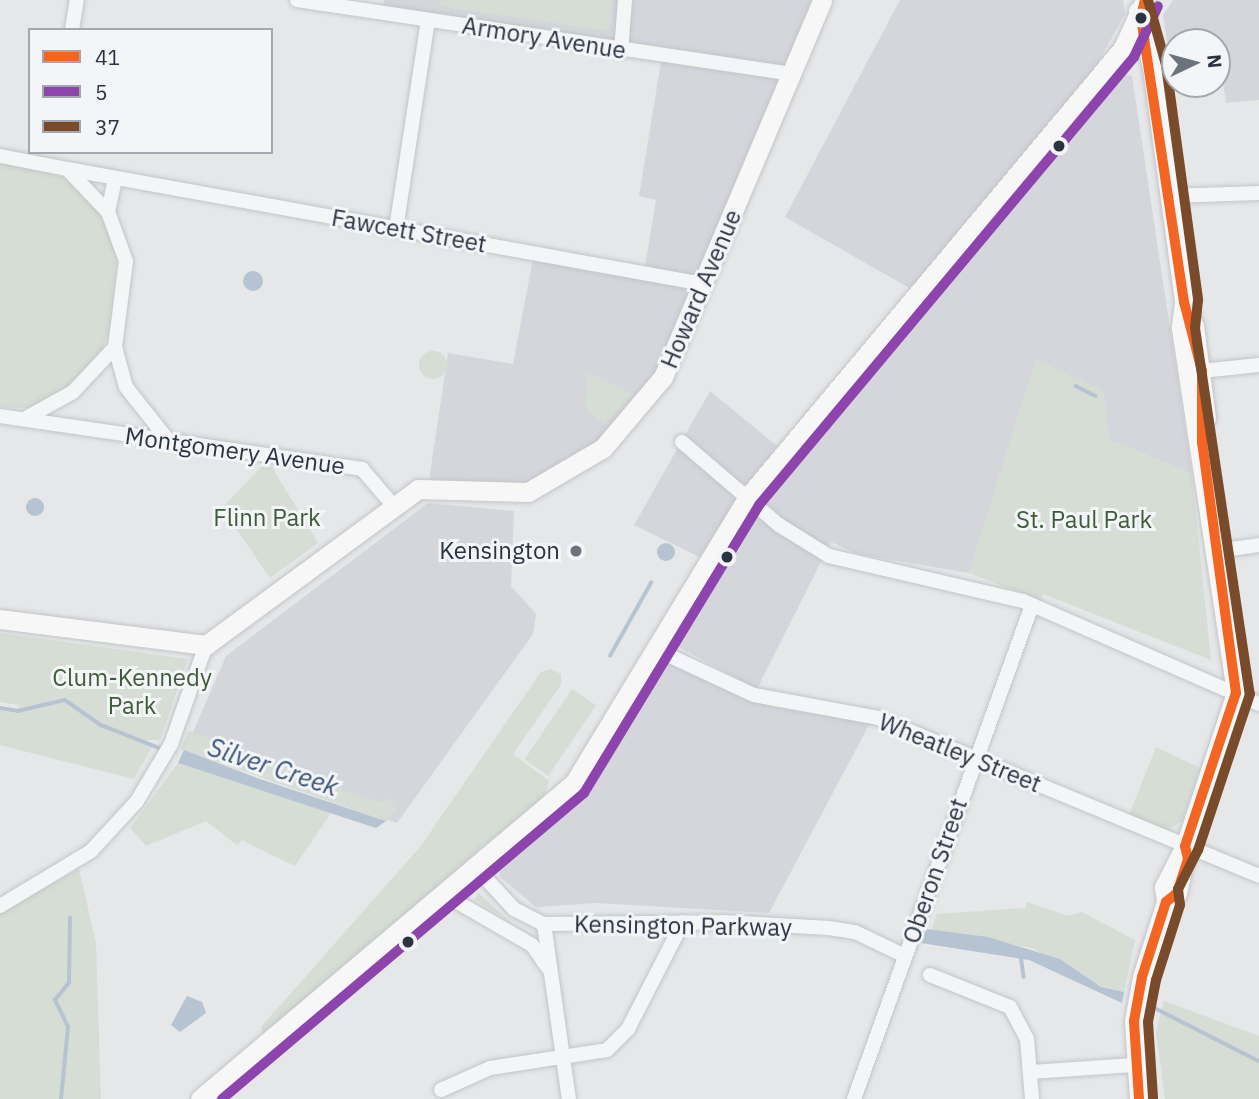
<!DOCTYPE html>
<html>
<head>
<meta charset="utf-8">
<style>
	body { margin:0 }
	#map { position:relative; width:1259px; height:1099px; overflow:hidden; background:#e5e7e9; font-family:"IBM Plex Sans",sans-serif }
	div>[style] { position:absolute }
	.built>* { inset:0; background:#d4d6dc }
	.green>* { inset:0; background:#d6ddd5; transform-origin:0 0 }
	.round { border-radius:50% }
	.water>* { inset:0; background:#b5c3d2 }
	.stream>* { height:3.5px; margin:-1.75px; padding:0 1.75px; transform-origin:1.75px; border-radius:1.75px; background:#b5c3d2 }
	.roads { filter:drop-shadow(0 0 2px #c3c5c7) drop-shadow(0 0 2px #c3c5c7) }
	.street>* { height:14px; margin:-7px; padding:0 7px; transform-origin:7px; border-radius:7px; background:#f4f5f6 }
	.secondary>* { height:19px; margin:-9.5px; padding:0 9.5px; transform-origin:9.5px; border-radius:9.5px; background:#f7f7f8 }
	.bus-1>* { height:10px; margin:-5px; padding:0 5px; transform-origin:5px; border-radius:5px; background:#f26522 }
	.bus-2>* { height:10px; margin:-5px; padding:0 5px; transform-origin:5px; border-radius:5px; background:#8e44ad }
	.bus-3>* { height:10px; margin:-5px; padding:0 5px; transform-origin:5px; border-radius:5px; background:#7a4b2a }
	.dots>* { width:19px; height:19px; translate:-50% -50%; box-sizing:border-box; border:4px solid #f3f5f8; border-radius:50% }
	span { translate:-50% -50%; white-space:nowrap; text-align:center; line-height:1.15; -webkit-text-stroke:6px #f3f5f8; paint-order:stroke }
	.street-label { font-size:24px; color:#2c3442 }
	.park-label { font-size:24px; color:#405d3a }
	.poi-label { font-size:24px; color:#2c3442 }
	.right { translate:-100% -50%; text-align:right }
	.water-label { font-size:26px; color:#385274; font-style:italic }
	.legend { position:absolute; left:28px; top:28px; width:245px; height:126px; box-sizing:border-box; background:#f3f5f8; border:2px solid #a3a8af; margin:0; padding:9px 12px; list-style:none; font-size:21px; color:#2c3442 }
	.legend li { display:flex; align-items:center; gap:14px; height:35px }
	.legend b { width:35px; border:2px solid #a3a8af }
	.north { position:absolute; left:1161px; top:28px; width:70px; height:70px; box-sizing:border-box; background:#f3f5f8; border:2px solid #a3a8af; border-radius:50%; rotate:85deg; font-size:19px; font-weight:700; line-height:28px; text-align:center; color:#2c3442 }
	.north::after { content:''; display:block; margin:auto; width:24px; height:32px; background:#6d737c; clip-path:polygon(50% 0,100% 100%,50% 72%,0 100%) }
</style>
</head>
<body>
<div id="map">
	<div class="built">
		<i style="clip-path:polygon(384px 0,822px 0,651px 397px,547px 485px,428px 487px,448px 353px,513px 364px,534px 253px,644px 273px,656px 200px,639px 196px,662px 56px,383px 13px)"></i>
		<i style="clip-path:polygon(900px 0,1123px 0,1125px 14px,1095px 68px,911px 289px,785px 217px)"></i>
		<i style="clip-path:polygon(1173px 0,1259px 0,1259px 100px,1226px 103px,1217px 42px,1175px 42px,1173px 80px,1163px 15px)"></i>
		<i style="clip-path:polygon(1124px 74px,1132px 76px,1192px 474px,1110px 440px,1036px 360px,969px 573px,857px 554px,831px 542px,757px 689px,677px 646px,726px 552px,771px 487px)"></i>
		<i style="clip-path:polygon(710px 391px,777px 446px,699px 557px,634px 525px)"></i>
		<i style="clip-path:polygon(428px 503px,514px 511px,511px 586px,536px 614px,533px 634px,397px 823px,187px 746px,226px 656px)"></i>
		<i style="clip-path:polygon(673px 663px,772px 707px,870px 723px,769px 913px,596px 903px,536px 907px,500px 877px,499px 867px,569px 806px,611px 757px,664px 665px)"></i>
	</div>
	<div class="green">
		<i style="clip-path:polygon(442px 0,612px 0,610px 31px,439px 6px)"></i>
		<i style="clip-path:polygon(0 161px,65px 177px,104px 216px,117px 251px,111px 328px,100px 354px,74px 383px,28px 408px,0 407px)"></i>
		<i class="round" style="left:419px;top:351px;width:28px;height:28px"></i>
		<i style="clip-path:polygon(1036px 359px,1103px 391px,1110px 440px,1192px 474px,1211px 660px,1043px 594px,1041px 601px,969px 573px)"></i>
		<i style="clip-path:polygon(587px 372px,633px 394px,604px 425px,585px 407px)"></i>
		<i style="clip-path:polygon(263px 465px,272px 467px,318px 543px,270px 578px,222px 508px)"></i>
		<i style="clip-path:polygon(0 633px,188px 659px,160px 740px,141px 740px,153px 745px,134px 779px,0 745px,0 710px,18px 711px,19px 705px,0 702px)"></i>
		<i style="clip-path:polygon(551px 669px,561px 674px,561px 685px,513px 754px,549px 781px,542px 802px,481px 847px,421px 907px,263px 1034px,261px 1027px,420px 847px,541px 672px)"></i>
		<i style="left:572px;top:689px;width:29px;height:85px;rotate:34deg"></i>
		<i style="clip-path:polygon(189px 731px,357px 795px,381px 802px,390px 798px,396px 811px,386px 821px,180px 749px)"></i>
		<i style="clip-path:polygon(1156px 747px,1200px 768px,1182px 821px,1168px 830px,1129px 815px)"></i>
		<i style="clip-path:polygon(178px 763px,331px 813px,295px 866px,242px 840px,237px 845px,206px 821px,146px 846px,130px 828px)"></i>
		<i style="clip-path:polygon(79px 869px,96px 943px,101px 1099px,0 1099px,0 913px)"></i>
		<i style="clip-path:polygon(479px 893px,510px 922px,535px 938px,474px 899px)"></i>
		<i style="clip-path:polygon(1027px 902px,1069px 916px,1082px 912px,1135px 940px,1124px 992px,1101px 987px,1032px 948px,931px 930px,937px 914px,1025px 908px)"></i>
		<i style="clip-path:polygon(1164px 1001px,1259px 1036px,1259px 1099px,1165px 1099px,1156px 1032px)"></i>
	</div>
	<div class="water">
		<i class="round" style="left:243px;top:271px;width:20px;height:20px"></i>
		<i class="round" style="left:26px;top:498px;width:18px;height:18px"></i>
		<i class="round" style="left:657px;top:543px;width:18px;height:18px"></i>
		<i style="clip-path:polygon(184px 750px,257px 778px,386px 821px,376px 828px,178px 763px)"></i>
		<i style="clip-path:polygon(926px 929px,988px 937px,1060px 959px,1101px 987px,1124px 992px,1122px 1003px,1029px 960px,921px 943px)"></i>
		<i style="clip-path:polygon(187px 996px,202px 1002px,206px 1013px,180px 1032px,171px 1025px)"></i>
	</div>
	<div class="stream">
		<i style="left:1076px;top:386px;width:22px;rotate:27deg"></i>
		<i style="left:610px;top:656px;width:84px;rotate:-60.7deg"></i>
		<i style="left:0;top:708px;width:18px;rotate:9deg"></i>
		<i style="left:18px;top:711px;width:48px;rotate:-13.2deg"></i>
		<i style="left:65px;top:700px;width:44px;rotate:34.8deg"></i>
		<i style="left:101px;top:725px;width:68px;rotate:21.6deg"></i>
		<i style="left:1021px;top:955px;width:22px;rotate:82deg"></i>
		<i style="left:1143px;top:1002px;width:130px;rotate:27deg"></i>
		<i style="left:61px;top:1099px;width:72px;rotate:-84.4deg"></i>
		<i style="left:68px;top:1027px;width:30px;rotate:-116deg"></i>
		<i style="left:55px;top:1000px;width:22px;rotate:-51deg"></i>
		<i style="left:69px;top:983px;width:65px;rotate:-89.1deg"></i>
	</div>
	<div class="roads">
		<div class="street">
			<i style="left:297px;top:0;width:500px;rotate:8.5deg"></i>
			<i style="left:72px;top:30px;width:30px;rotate:-81deg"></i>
			<i style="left:621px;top:51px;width:51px;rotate:-85.5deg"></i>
			<i style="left:0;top:156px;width:68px;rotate:11deg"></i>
			<i style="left:67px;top:169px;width:59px;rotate:46.4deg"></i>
			<i style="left:108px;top:212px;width:52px;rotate:69.8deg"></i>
			<i style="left:126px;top:261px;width:87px;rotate:97.3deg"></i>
			<i style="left:115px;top:347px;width:62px;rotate:133deg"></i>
			<i style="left:73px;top:392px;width:56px;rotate:151.1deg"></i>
			<i style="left:67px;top:169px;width:646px;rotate:10.25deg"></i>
			<i style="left:1170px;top:196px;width:89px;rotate:-1.9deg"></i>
			<i style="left:108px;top:212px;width:34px;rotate:-78deg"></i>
			<i style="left:396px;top:229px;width:211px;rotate:-81.3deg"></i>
			<i style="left:115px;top:347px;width:41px;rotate:74.6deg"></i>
			<i style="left:126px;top:387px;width:68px;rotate:51.6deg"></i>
			<i style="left:1192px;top:372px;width:67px;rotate:-6deg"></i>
			<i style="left:0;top:416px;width:366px;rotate:8.3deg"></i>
			<i style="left:362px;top:469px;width:48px;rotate:49.3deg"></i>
			<i style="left:682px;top:442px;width:128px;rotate:40.6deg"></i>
			<i style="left:779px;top:525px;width:59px;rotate:31.8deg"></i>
			<i style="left:829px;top:556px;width:199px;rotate:13.1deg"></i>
			<i style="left:1023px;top:601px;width:257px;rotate:23.6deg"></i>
			<i style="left:1217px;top:551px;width:42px;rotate:-8.1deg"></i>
			<i style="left:657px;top:650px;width:107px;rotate:24.9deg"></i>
			<i style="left:754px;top:695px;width:126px;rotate:10.5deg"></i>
			<i style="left:878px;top:718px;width:412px;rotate:22.5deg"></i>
			<i style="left:477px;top:869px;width:54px;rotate:47.2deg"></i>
			<i style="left:514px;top:909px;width:34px;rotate:27deg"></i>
			<i style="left:544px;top:924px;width:179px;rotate:-0.6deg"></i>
			<i style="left:723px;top:922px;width:106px;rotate:3.2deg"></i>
			<i style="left:829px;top:928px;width:26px;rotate:9deg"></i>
			<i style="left:855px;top:932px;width:55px;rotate:25.6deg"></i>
			<i style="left:445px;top:895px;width:100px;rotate:29.9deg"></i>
			<i style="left:532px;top:945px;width:28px;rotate:55deg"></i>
			<i style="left:0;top:906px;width:106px;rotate:-31.1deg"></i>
			<i style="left:91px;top:851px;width:68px;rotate:-47.4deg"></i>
			<i style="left:137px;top:801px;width:66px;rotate:-59.2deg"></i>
			<i style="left:171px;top:744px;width:105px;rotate:-70.5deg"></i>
			<i style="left:544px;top:924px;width:177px;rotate:81.9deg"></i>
			<i style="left:930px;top:975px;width:86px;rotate:21.8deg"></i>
			<i style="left:1010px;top:1007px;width:36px;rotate:62deg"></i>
			<i style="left:1027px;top:1039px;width:60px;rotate:85.2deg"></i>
			<i style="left:1031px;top:1072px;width:103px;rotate:-3.9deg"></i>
			<i style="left:441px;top:1090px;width:54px;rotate:-24.2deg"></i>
			<i style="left:490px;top:1068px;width:118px;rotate:-8.7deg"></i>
			<i style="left:607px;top:1050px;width:30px;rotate:-45deg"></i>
			<i style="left:628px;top:1029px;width:120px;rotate:-62.8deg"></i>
			<i style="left:854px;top:1099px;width:525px;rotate:-70.18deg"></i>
		</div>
		<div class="secondary">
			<i style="left:1138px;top:11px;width:58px;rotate:76deg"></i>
			<i style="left:1152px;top:67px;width:237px;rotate:82.2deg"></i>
			<i style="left:1184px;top:302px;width:26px;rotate:97deg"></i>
			<i style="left:1181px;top:328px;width:369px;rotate:81.4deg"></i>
			<i style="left:1236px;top:693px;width:161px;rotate:108.4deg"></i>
			<i style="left:1185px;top:846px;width:46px;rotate:117.1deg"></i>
			<i style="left:1164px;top:887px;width:15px;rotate:82deg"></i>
			<i style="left:1166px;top:902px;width:79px;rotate:107.7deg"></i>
			<i style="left:1142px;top:977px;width:45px;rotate:100.3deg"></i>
			<i style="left:1134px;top:1021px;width:78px;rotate:86.3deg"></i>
			<i style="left:1185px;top:304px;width:24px;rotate:68deg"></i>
			<i style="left:1194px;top:326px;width:93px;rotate:82.6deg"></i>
			<i style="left:0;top:619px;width:208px;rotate:7.2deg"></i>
			<i style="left:206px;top:645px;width:263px;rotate:-36.3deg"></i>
			<i style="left:418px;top:489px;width:110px;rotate:1.6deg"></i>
			<i style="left:528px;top:492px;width:87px;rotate:-30.4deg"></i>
			<i style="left:603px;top:448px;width:93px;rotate:-49.8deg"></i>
			<i style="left:663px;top:377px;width:409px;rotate:-67.1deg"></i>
			<i style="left:1166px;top:902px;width:14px;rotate:-39deg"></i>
			<i style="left:1177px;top:893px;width:44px;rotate:-78.2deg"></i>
			<i style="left:200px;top:1099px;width:490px;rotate:-40.2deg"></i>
			<i style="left:574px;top:783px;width:335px;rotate:-58.7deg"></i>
			<i style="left:748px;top:497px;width:585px;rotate:-50.13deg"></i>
			<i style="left:1123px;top:48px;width:53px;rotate:-65.4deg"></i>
		</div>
	</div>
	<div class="bus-1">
		<i style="left:1139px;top:1099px;width:78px;rotate:-93.7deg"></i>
		<i style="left:1134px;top:1021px;width:45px;rotate:-79.7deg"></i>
		<i style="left:1142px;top:977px;width:79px;rotate:-72.3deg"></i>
		<i style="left:1166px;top:902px;width:14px;rotate:-39deg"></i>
		<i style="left:1177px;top:893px;width:36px;rotate:-72deg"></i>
		<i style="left:1188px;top:859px;width:13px;rotate:-103deg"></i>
		<i style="left:1185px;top:846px;width:161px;rotate:-71.6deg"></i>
		<i style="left:1236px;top:693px;width:252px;rotate:-97.7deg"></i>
		<i style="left:1202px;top:443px;width:72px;rotate:-90deg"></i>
		<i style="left:1202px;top:371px;width:71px;rotate:-104.6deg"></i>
		<i style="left:1184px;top:302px;width:288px;rotate:-98.6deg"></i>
		<i style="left:1141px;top:17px;width:17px;rotate:-77deg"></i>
	</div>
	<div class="bus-2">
		<i style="left:222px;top:1099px;width:474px;rotate:-40.2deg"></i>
		<i style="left:584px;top:793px;width:337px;rotate:-58.7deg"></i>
		<i style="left:759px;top:505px;width:584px;rotate:-50.07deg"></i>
		<i style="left:1134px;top:57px;width:56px;rotate:-64.8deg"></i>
	</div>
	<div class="bus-3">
		<i style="left:1148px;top:0;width:67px;rotate:74.5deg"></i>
		<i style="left:1166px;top:65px;width:237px;rotate:82.2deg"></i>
		<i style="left:1198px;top:300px;width:28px;rotate:96deg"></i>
		<i style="left:1195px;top:328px;width:370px;rotate:81.5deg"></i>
		<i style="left:1250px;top:694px;width:164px;rotate:108.4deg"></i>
		<i style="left:1198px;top:850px;width:44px;rotate:117.1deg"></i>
		<i style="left:1178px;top:889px;width:16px;rotate:83deg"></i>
		<i style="left:1180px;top:905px;width:79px;rotate:107.7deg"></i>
		<i style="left:1156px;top:980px;width:43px;rotate:100.8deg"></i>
		<i style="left:1148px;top:1022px;width:76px;rotate:86.2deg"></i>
	</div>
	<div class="dots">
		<i style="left:1141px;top:18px;background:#2c3442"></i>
		<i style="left:1059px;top:146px;background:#2c3442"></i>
		<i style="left:576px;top:551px;background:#6d737c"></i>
		<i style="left:727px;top:557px;background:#2c3442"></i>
		<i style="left:408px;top:942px;background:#2c3442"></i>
	</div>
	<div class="street-label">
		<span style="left:544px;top:38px;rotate:9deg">Armory Avenue</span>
		<span style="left:409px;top:231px;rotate:10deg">Fawcett Street</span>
		<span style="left:701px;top:289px;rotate:-67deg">Howard Avenue</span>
		<span style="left:235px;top:451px;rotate:8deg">Montgomery Avenue</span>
		<span style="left:960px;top:753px;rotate:22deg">Wheatley Street</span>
		<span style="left:935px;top:871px;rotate:-71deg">Oberon Street</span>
		<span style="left:683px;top:926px;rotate:1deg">Kensington Parkway</span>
	</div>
	<div class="park-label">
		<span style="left:267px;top:518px">Flinn Park</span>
		<span style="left:1084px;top:520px">St. Paul Park</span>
		<span style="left:132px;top:692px">Clum-Kennedy<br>Park</span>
	</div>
	<div class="poi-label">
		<span class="right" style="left:560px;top:551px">Kensington</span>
	</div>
	<div class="water-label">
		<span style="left:273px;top:767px;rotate:18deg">Silver Creek</span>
	</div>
	<ul class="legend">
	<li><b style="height:9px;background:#f26522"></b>41</li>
	<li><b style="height:9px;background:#8e44ad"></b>5</li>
	<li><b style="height:9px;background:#7a4b2a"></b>37</li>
	</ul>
	<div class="north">N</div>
</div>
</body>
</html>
